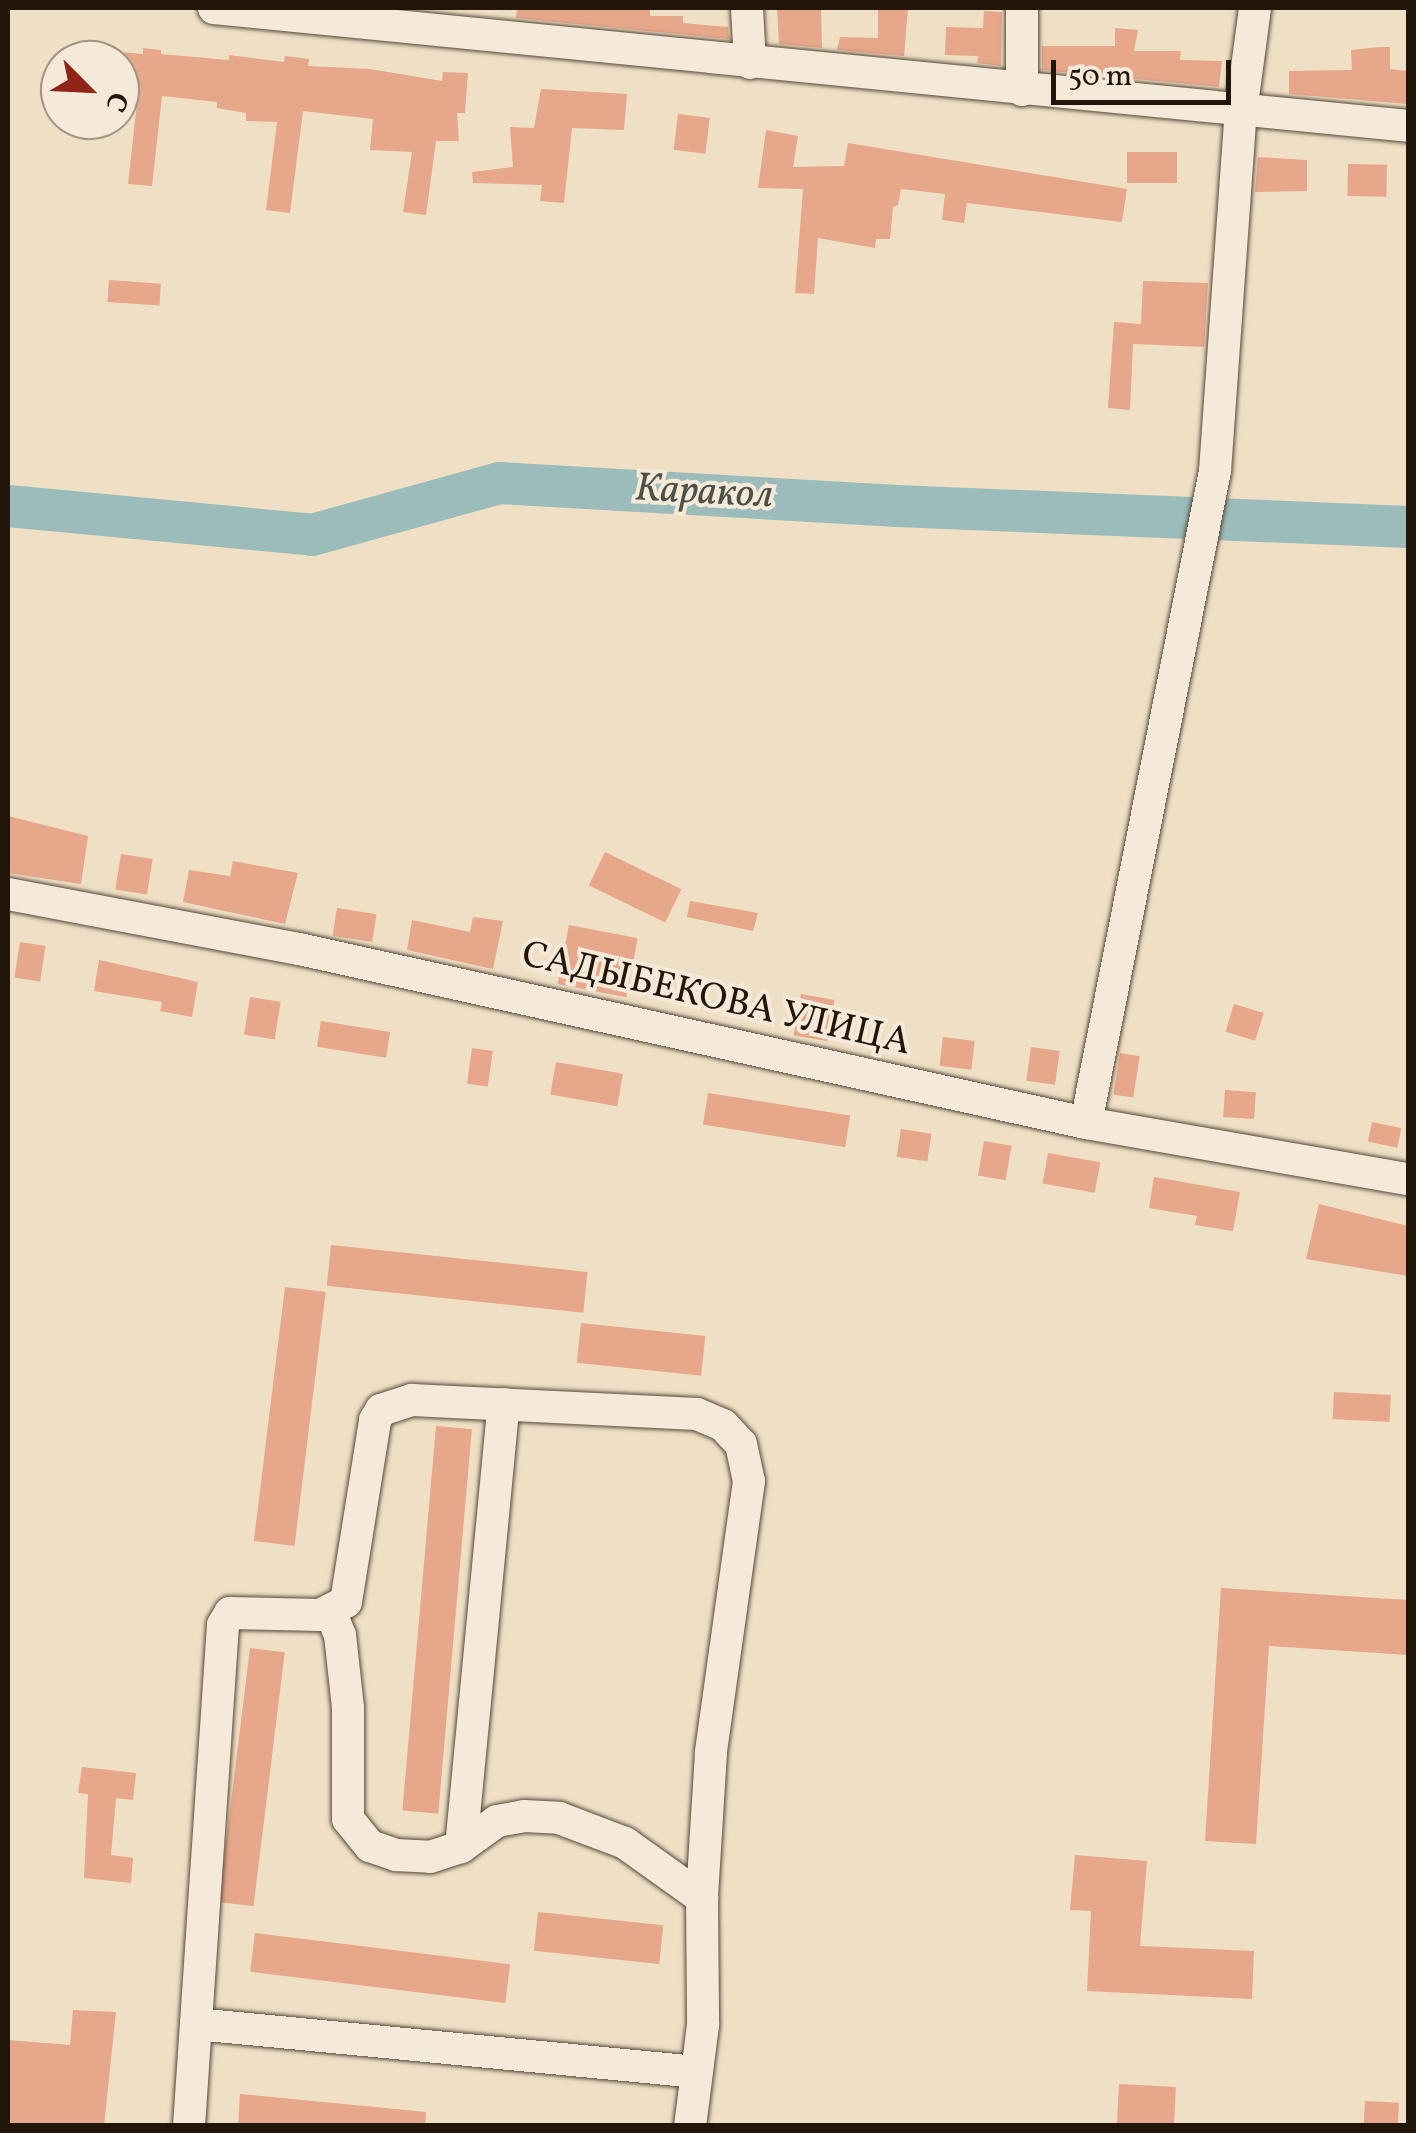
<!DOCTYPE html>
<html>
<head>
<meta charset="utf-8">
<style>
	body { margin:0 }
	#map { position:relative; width:1416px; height:2133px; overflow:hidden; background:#efdfc5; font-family:Vollkorn,serif }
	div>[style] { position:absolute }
	.river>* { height:42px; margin:-21px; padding:0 21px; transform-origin:21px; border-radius:21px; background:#9bbcba }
	.building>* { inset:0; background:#e7a78b; transform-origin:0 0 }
	.roads { filter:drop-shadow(0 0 2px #554839) drop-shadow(0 0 2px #554839) }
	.minor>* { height:32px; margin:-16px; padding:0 16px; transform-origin:16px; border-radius:16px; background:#f5ead9 }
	span { translate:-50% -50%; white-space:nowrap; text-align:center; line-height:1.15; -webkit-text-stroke:8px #f5ead9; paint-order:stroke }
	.street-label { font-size:38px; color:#22160a }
	.water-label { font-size:40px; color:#4c5048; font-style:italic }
	.frame { position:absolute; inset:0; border:10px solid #22160a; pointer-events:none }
	.north { position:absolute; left:40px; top:40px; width:100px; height:100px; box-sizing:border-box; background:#f5ead9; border:2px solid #a19586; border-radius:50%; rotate:114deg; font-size:28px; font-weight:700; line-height:40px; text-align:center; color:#22160a }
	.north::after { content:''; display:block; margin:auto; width:35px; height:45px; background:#8f2418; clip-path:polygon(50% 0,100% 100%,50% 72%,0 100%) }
	.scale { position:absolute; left:1051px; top:60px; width:180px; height:45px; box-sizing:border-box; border:5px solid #22160a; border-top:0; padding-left:12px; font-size:30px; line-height:35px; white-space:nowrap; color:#22160a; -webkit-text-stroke:8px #f5ead9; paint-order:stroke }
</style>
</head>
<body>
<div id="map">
	<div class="river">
		<i style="left:8px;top:506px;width:305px;rotate:5.4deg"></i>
		<i style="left:312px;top:535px;width:194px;rotate:-15.5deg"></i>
		<i style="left:499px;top:483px;width:399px;rotate:3.3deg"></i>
		<i style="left:897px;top:506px;width:511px;rotate:2.35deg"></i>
	</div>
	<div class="building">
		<i style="clip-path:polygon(517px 8px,650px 8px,650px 16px,683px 16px,683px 23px,728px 27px,729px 39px,516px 18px)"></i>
		<i style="clip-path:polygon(777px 8px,821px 8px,822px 48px,779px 44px)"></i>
		<i style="clip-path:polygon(878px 8px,908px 8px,904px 56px,837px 50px,840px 37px,878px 38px)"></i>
		<i style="clip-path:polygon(984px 11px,1002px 12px,1001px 66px,977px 63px,978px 56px,945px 55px,946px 27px,983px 28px)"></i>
		<i style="clip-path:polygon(1115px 28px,1138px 30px,1134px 51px,1181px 51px,1180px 60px,1222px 61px,1219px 87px,1042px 70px,1042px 46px,1115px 46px)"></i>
		<i style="clip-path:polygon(1379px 47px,1390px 47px,1390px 69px,1408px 71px,1408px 104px,1289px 94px,1289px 71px,1352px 70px,1351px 50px)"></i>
		<i style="clip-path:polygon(143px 48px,161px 50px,161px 54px,229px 60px,229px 55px,284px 62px,285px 56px,309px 59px,308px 66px,370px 69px,442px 81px,443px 72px,468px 73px,465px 113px,457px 113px,459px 141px,436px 141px,426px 215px,403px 212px,412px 152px,370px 150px,373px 119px,303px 111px,290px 213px,266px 210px,277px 122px,246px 121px,246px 113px,217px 108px,217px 102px,162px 96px,152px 186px,128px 184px,139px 85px,120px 84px,120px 52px,143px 54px)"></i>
		<i style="clip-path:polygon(541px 89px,627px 94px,624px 130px,572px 128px,564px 203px,540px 201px,542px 185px,473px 183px,472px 172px,513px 167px,510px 127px,534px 128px)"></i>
		<i style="left:678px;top:114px;width:32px;height:36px;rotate:7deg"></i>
		<i style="clip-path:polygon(766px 130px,798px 136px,793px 167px,844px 166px,848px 143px,1127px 189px,1122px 222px,967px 203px,964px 223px,942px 220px,945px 194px,901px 189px,898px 205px,893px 207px,890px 239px,876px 239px,875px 248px,818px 238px,814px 294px,795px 293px,803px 189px,758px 188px)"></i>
		<i style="left:1127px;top:152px;width:50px;height:31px"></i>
		<i style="clip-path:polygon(1258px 157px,1307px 160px,1307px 191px,1255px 192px)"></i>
		<i style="left:1348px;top:164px;width:39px;height:32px;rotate:1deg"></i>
		<i style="left:109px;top:280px;width:52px;height:22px;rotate:4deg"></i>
		<i style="clip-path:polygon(1143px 281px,1208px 283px,1204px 347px,1133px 344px,1130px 410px,1108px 408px,1114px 322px,1141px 324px)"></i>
		<i style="clip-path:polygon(8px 816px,88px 836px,81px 884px,8px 873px)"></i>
		<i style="left:605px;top:852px;width:85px;height:37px;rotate:26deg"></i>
		<i style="left:121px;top:854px;width:32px;height:36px;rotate:9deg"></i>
		<i style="clip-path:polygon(233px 861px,298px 873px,285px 924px,183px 902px,189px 870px,230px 876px)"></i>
		<i style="clip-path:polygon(690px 901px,758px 913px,753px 931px,687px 917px)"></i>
		<i style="left:337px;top:908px;width:40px;height:28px;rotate:9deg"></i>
		<i style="clip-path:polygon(473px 917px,503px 921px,493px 969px,407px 950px,412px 920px,470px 932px)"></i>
		<i style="left:569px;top:925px;width:70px;height:60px;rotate:11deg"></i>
		<i style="left:20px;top:942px;width:26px;height:36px;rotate:9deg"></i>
		<i style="clip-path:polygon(99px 960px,198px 982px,192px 1017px,160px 1011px,162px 1002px,94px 991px)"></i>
		<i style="left:801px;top:994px;width:34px;height:42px;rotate:10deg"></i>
		<i style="left:250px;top:997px;width:31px;height:38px;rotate:9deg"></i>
		<i style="left:1234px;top:1004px;width:31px;height:29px;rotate:17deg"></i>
		<i style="left:321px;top:1021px;width:70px;height:26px;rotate:9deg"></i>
		<i style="left:943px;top:1037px;width:32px;height:29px;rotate:7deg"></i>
		<i style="left:1031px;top:1047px;width:29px;height:34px;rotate:8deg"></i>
		<i style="left:472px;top:1048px;width:21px;height:36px;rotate:8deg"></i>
		<i style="left:1120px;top:1053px;width:20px;height:42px;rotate:9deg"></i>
		<i style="left:556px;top:1062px;width:68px;height:33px;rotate:10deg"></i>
		<i style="left:1225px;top:1090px;width:31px;height:27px;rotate:4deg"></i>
		<i style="left:708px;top:1093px;width:144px;height:32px;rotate:9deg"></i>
		<i style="left:1372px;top:1122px;width:30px;height:20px;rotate:12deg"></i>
		<i style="left:901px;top:1129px;width:31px;height:28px;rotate:9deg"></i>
		<i style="left:984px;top:1141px;width:28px;height:35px;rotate:10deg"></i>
		<i style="left:1048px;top:1153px;width:53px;height:31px;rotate:10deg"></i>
		<i style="clip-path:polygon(1154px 1177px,1240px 1192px,1233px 1231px,1195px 1225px,1197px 1216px,1149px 1208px)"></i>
		<i style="clip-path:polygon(1319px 1204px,1408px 1226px,1408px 1276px,1306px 1259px)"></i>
		<i style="left:331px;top:1245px;width:258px;height:41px;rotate:6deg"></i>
		<i style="left:285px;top:1287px;width:41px;height:256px;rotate:7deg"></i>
		<i style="left:581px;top:1323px;width:125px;height:40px;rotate:6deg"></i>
		<i style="left:1334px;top:1392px;width:57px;height:27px;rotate:3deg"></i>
		<i style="left:436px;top:1426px;width:36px;height:386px;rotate:5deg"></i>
		<i style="clip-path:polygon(1221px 1588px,1408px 1600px,1408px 1655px,1269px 1646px,1256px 1844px,1205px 1841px)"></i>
		<i style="left:250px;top:1648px;width:35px;height:256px;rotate:7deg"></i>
		<i style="clip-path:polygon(82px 1767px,136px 1773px,133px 1800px,116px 1798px,111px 1855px,133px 1858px,131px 1883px,84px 1878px,88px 1794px,78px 1793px)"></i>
		<i style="clip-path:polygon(1075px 1855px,1147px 1861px,1140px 1946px,1254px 1951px,1252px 1999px,1087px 1991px,1091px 1911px,1070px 1910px)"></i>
		<i style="left:538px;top:1912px;width:126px;height:39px;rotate:6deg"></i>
		<i style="left:255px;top:1933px;width:257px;height:39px;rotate:7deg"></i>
		<i style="clip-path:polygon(73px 2010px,116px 2012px,104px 2126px,8px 2126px,8px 2040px,70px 2045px)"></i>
		<i style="left:1119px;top:2084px;width:57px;height:42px;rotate:3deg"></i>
		<i style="clip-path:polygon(240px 2094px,426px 2112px,425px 2126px,238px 2126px)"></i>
		<i style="left:1365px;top:2101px;width:34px;height:25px;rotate:3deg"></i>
	</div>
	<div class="roads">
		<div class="minor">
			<i style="left:214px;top:8px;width:1200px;rotate:5.64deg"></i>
			<i style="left:747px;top:8px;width:55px;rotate:86.9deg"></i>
			<i style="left:1022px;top:8px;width:82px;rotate:90deg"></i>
			<i style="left:8px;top:894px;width:296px;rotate:10.7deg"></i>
			<i style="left:299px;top:949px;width:806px;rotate:12.47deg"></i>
			<i style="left:1086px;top:1123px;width:327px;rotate:9.9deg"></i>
			<i style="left:1086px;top:1123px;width:665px;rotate:-78.81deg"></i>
			<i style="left:1215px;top:471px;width:360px;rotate:-85.9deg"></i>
			<i style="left:1241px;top:112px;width:105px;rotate:-82.3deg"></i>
			<i style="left:331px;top:1613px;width:24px;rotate:68deg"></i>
			<i style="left:340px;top:1635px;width:73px;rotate:83.7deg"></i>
			<i style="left:348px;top:1708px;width:111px;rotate:90deg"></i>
			<i style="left:348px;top:1819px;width:35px;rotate:51deg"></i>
			<i style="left:370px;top:1846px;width:28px;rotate:19deg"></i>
			<i style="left:396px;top:1855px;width:34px;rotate:3deg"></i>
			<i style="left:430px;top:1857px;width:33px;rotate:-18deg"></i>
			<i style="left:461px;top:1847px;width:44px;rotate:-35.8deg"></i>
			<i style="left:497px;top:1821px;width:27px;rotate:-10deg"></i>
			<i style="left:524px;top:1816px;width:35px;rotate:3deg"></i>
			<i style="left:559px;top:1818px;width:71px;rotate:20.7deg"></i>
			<i style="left:625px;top:1843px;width:95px;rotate:35.5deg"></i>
			<i style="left:461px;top:1847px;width:445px;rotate:-84.5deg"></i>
			<i style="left:196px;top:2024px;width:503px;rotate:5.47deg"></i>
			<i style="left:189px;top:2126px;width:502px;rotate:-86.12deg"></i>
			<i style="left:223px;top:1625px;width:14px;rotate:-60deg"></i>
			<i style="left:230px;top:1613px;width:90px;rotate:1.3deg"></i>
			<i style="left:320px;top:1615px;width:29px;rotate:-27deg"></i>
			<i style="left:346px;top:1602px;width:184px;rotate:-80.9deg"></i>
			<i style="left:375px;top:1420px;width:12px;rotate:-59deg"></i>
			<i style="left:381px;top:1410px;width:33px;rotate:-18deg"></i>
			<i style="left:412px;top:1400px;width:285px;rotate:2.8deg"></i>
			<i style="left:697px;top:1414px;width:28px;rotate:23deg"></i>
			<i style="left:723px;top:1425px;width:26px;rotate:47deg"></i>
			<i style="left:741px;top:1444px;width:38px;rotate:78deg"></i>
			<i style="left:749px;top:1481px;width:275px;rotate:98deg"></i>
			<i style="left:711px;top:1753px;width:145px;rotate:93.6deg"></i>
			<i style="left:702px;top:1898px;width:127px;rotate:89.5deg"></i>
			<i style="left:703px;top:2025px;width:102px;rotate:97.3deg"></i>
		</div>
	</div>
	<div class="street-label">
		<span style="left:716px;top:1000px;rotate:13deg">САДЫБЕКОВА УЛИЦА</span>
	</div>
	<div class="water-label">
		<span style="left:704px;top:493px;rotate:3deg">Каракол</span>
	</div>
	<div class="frame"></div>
	<div class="north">С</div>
	<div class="scale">50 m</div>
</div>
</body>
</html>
